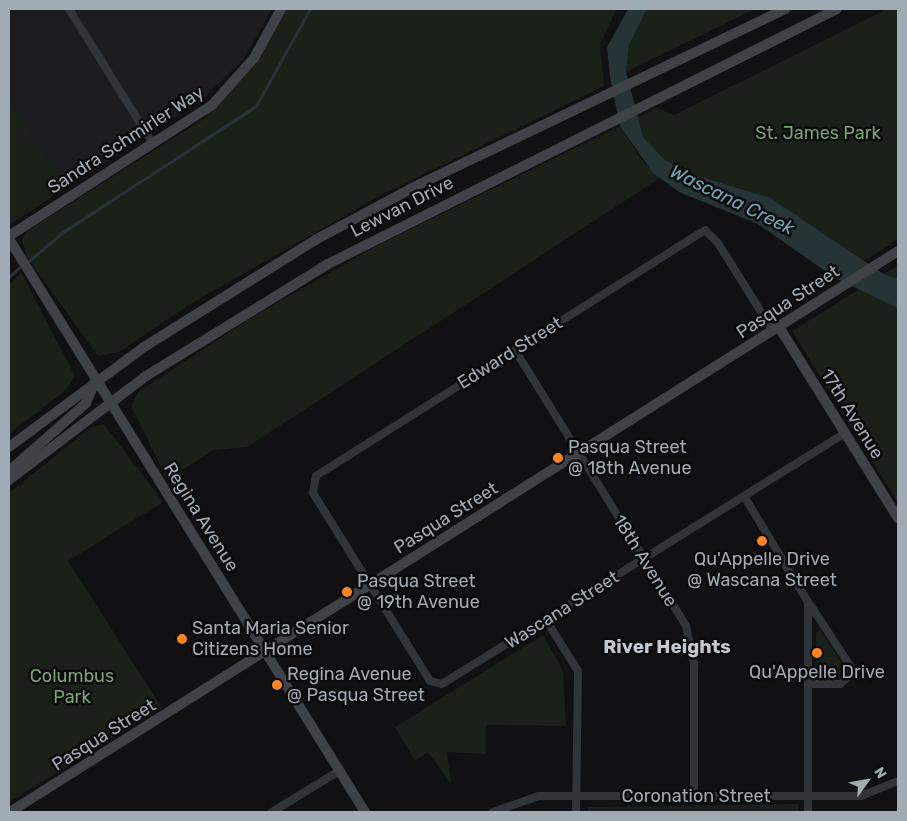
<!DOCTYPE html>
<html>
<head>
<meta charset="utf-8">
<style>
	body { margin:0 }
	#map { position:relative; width:907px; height:821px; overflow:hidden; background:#111113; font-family:Rubik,sans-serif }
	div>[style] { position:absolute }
	.built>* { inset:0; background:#1d1d20 }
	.green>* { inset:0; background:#192119 }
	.water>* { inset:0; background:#263337 }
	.stream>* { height:2.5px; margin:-1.25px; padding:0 1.25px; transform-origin:1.25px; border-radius:1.25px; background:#263337 }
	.street>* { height:8px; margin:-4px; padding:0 4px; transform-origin:4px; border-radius:4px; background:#313438 }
	.secondary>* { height:10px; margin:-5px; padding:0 5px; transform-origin:5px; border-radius:5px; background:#3f4348 }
	.dots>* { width:14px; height:14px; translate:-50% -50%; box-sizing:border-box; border:2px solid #0c0c0d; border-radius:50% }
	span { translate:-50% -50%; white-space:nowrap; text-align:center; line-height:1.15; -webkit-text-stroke:5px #0c0c0d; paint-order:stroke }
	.park-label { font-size:18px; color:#7ca275 }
	.street-label { font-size:18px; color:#a1abb5 }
	.poi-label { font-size:18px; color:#a1abb5 }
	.left { translate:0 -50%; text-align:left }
	.water-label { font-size:19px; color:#73a3b4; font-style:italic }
	.neighbourhood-label { font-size:19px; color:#c2c9d0; font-weight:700 }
	.frame { position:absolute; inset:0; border:10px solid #a1abb5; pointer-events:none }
	.north { position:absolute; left:842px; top:756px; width:50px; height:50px; -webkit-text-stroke:4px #0c0c0d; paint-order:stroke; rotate:58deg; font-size:14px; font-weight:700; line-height:20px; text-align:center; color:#a1abb5 }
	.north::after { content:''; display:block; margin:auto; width:18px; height:22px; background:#a1abb5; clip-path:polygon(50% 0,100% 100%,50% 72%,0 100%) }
</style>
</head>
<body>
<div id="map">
	<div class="built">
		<i style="clip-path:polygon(9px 9px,272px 9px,243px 60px,201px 101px,9px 225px)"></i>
		<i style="clip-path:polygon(798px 804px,799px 812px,588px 812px,588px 807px)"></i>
	</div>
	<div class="green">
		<i style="clip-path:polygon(287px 9px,617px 9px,600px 44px,604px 86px,383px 194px,192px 303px,119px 352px,98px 356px,26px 256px,22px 239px,27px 231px,205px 118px,257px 63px)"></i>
		<i style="clip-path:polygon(647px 9px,755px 9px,626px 72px,629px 45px)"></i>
		<i style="clip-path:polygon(887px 9px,898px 9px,898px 239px,864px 261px,771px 198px,695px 175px,665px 160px,643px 137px,635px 119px,657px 108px,674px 115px)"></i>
		<i style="clip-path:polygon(9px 100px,65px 188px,16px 218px,9px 214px)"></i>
		<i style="clip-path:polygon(620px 126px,641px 159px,660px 178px,247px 447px,214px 450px,167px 479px,131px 406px,138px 392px,251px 318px,373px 248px)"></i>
		<i style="clip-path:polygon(898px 265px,898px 503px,792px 331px)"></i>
		<i style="clip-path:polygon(21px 272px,75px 376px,67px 389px,9px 434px,9px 286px)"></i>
		<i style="clip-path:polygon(104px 424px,163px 502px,68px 561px,162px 708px,9px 802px,9px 493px,91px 427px)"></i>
		<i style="clip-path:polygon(820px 630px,846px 669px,833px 680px,817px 677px,816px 632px)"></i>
		<i style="clip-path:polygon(543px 635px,563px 671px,566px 726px,486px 725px,486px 754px,447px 752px,451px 784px,428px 752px,415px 761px,395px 727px)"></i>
	</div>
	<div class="water">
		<i style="clip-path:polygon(628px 9px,647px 9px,629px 45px,626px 72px,643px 137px,665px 160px,695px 175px,771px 198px,885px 275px,898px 279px,898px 308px,835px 278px,758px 224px,679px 192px,653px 173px,620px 126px,610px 78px,607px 47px)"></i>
	</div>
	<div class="stream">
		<i style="left:29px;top:261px;width:45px;rotate:-40.5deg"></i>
		<i style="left:63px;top:232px;width:230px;rotate:-33.1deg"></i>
		<i style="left:256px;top:106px;width:111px;rotate:-60.9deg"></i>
		<i style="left:9px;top:277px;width:13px;rotate:-42deg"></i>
	</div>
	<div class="street">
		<i style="left:69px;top:9px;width:159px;rotate:58.1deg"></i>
		<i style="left:773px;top:331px;width:104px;rotate:-122deg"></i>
		<i style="left:718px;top:243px;width:18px;rotate:-135deg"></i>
		<i style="left:705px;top:230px;width:460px;rotate:147.7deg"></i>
		<i style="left:316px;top:476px;width:17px;rotate:100deg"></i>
		<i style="left:313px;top:493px;width:221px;rotate:58.1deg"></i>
		<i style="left:430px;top:681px;width:12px;rotate:14deg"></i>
		<i style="left:442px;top:684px;width:475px;rotate:-31.9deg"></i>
		<i style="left:515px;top:350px;width:325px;rotate:58.2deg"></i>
		<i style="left:686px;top:626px;width:40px;rotate:78deg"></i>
		<i style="left:694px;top:665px;width:131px;rotate:90deg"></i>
		<i style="left:744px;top:496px;width:124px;rotate:58.9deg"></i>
		<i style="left:808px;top:602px;width:210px;rotate:90deg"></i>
		<i style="left:546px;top:620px;width:60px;rotate:57.9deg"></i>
		<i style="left:578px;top:671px;width:141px;rotate:90.8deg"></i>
		<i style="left:810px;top:684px;width:30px"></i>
		<i style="left:840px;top:684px;width:14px;rotate:-39deg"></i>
		<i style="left:851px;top:675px;width:8px;rotate:-90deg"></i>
		<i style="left:851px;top:667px;width:73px;rotate:-123.3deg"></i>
		<i style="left:272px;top:812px;width:79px;rotate:-31.5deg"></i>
		<i style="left:493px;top:812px;width:49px;rotate:-19.2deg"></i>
		<i style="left:539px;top:796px;width:322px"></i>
		<i style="left:861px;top:796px;width:40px;rotate:-22deg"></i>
	</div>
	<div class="secondary">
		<i style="left:9px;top:236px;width:242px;rotate:-32.8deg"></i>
		<i style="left:212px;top:105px;width:63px;rotate:-48.2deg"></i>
		<i style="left:254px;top:58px;width:56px;rotate:-61.1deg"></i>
		<i style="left:9px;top:239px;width:675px;rotate:58.15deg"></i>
		<i style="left:779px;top:327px;width:225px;rotate:58.1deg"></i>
		<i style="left:9px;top:447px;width:168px;rotate:-36.5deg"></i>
		<i style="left:144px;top:347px;width:202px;rotate:-32deg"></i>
		<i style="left:315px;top:240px;width:119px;rotate:-28.1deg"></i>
		<i style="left:420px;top:184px;width:405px;rotate:-25.6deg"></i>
		<i style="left:9px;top:471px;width:103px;rotate:-41.4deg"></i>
		<i style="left:86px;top:403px;width:26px;rotate:-67deg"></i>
		<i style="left:9px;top:480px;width:172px;rotate:-37.2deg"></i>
		<i style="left:146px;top:376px;width:214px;rotate:-31.6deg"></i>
		<i style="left:328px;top:264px;width:569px;rotate:-26.61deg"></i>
		<i style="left:10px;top:812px;width:1050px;rotate:-32.28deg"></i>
	</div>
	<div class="dots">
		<i style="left:558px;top:458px;background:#ff841c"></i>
		<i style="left:762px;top:541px;background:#ff841c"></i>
		<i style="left:347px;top:592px;background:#ff841c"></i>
		<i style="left:182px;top:639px;background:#ff841c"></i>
		<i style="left:817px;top:653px;background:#ff841c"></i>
		<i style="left:277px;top:685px;background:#ff841c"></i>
	</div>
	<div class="park-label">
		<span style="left:818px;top:133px">St. James Park</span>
		<span style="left:72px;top:687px">Columbus<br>Park</span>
	</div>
	<div class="street-label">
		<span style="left:126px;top:140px;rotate:-33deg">Sandra Schmirler Way</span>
		<span style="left:402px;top:207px;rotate:-27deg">Lewvan Drive</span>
		<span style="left:788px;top:302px;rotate:-33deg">Pasqua Street</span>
		<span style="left:510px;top:353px;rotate:-32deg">Edward Street</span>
		<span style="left:852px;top:414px;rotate:58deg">17th Avenue</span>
		<span style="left:201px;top:517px;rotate:58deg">Regina Avenue</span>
		<span style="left:446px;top:518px;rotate:-32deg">Pasqua Street</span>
		<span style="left:645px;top:561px;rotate:58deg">18th Avenue</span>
		<span style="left:562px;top:610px;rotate:-32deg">Wascana Street</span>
		<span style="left:104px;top:735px;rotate:-32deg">Pasqua Street</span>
		<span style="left:696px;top:796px">Coronation Street</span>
	</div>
	<div class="poi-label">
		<span class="left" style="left:568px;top:458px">Pasqua Street<br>@ 18th Avenue</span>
		<span style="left:762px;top:570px">Qu'Appelle Drive<br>@ Wascana Street</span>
		<span class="left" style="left:357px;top:592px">Pasqua Street<br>@ 19th Avenue</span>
		<span class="left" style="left:192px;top:639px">Santa Maria Senior<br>Citizens Home</span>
		<span style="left:817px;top:672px">Qu'Appelle Drive</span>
		<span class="left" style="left:287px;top:685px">Regina Avenue<br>@ Pasqua Street</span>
	</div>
	<div class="water-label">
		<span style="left:732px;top:200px;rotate:26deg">Wascana Creek</span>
	</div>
	<div class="neighbourhood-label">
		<span style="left:667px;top:647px">River Heights</span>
	</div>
	<div class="frame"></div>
	<div class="north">N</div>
</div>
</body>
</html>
